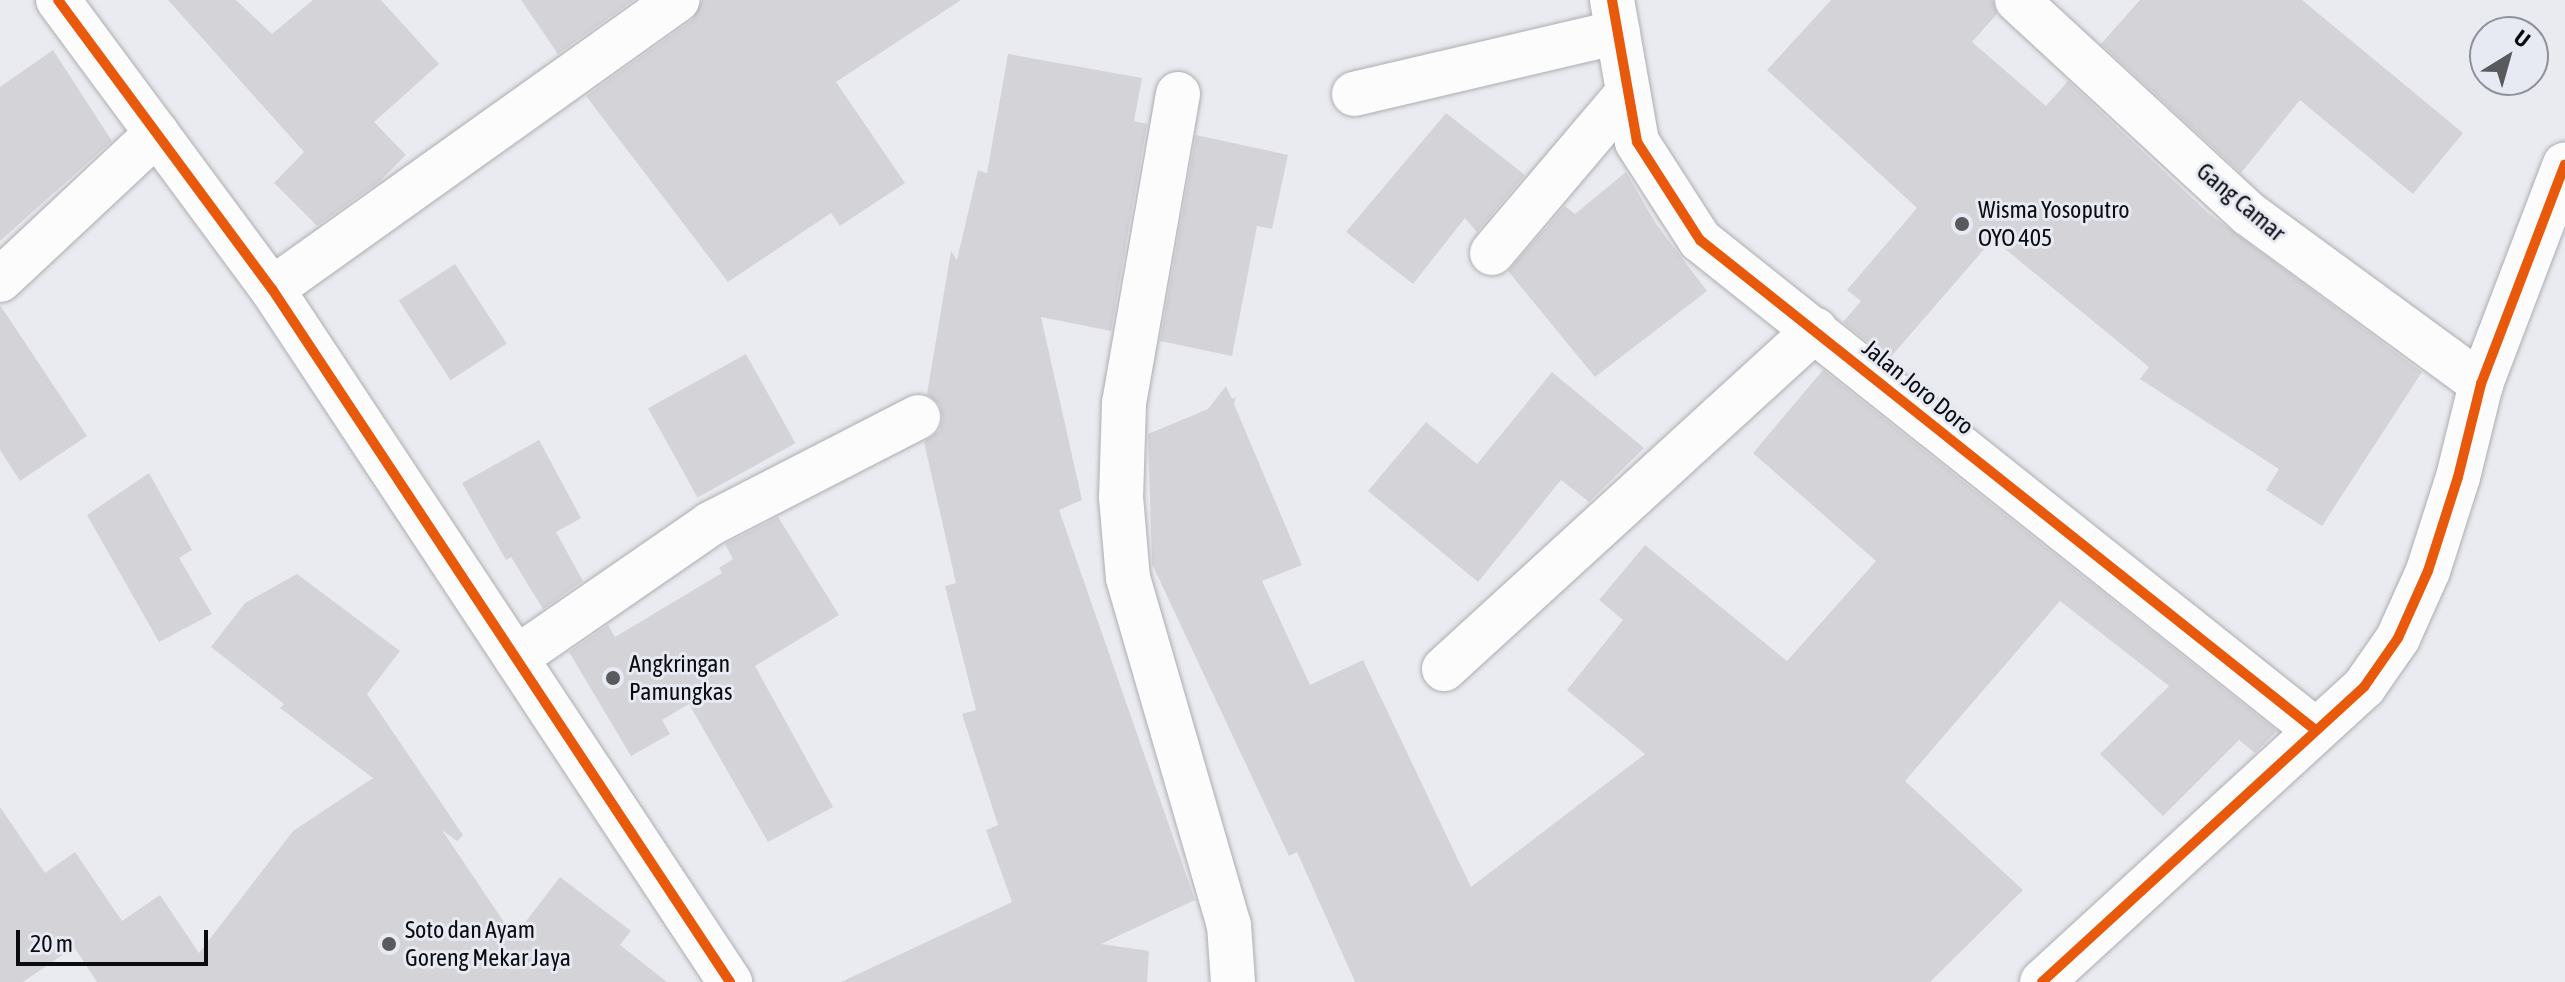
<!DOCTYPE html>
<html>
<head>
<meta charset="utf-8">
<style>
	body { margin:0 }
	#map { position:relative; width:2565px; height:982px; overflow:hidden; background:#eaebf0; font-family:"Asap Condensed",sans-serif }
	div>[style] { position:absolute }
	.building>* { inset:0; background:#d4d4d8; transform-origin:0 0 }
	.roads { filter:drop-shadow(0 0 2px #adaeb2) drop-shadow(0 0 2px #adaeb2) }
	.minor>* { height:44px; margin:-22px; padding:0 22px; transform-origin:22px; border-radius:22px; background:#fcfcfd }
	.cycleway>* { height:10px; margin:-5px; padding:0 5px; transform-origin:5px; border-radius:5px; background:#e8590c }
	.dots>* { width:22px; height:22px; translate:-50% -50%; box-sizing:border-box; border:4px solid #e7e9f3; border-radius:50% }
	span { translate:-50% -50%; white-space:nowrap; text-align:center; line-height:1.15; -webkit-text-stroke:6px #e7e9f3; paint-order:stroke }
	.street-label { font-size:24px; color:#0b0c0f }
	.poi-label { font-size:24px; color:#0b0c0f }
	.left { translate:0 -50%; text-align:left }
	.north { position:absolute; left:2469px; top:16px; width:80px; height:80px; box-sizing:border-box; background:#e7e9f3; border:2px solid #8f9198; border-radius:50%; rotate:37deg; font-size:22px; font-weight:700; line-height:32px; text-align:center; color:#0b0c0f }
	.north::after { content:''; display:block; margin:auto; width:28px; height:36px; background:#595a5e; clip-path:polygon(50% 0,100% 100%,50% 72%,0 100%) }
	.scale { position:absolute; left:16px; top:930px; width:192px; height:36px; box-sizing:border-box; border:4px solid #0b0c0f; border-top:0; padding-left:10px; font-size:24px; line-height:28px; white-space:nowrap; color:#0b0c0f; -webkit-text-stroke:6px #e7e9f3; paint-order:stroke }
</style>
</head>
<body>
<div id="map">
	<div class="building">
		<i style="clip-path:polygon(168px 0,236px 0,272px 34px,313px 0,381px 0,439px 64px,374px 122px,406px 155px,379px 182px,317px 226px,274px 183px,304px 152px)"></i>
		<i style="clip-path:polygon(521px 0,634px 0,558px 54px)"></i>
		<i style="clip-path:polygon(702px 0,961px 0,836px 82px,905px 183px,840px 226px,831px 213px,728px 282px,586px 96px,692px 20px)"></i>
		<i style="clip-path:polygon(1831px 0,1993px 0,1997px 14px,1972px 42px,2046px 106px,2068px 81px,2208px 213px,2422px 372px,2322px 526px,2266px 490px,2279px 469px,2140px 379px,2149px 367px,1993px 239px,1889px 359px,1843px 322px,1861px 301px,1847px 290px,1917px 208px,1767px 70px)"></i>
		<i style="clip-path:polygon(2140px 0,2302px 0,2463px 133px,2413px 194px,2300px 100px,2241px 173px,2101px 44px)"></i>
		<i style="clip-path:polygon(53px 50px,112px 141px,0 241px,0 87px)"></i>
		<i style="clip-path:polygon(1008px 54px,1142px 78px,1134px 121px,1147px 124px,1111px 331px,1041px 317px,1082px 500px,1059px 510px,1195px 900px,1101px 944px,1149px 951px,1147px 982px,841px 982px,1012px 902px,986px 830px,998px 825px,962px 714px,976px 710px,945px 586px,956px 583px,924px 442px,939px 431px,943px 419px,940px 405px,927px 394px,951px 251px,957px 260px,978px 170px,987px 173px)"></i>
		<i style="clip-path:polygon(1446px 113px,1525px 175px,1477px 232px,1465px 218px,1413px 284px,1346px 232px)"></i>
		<i style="clip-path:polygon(1196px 135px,1288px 155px,1272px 229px,1257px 226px,1232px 356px,1160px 341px)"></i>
		<i style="clip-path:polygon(1626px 172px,1656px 224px,1707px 291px,1595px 377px,1508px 271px,1565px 206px,1575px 214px)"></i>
		<i style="left:455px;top:264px;width:95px;height:67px;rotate:57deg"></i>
		<i style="clip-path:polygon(0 305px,87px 436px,20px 481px,0 450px)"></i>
		<i style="left:746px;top:354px;width:102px;height:112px;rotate:61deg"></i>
		<i style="clip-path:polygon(1823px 370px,2277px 731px,2255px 753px,2239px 740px,2163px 816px,2100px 754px,2169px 686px,2060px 601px,1905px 781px,2023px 890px,1930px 982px,1355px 982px,1297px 852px,1289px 856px,1152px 564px,1148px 434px,1208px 409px,1226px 386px,1232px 399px,1236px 397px,1234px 404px,1302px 565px,1262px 581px,1310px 685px,1363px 660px,1471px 887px,1645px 754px,1567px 690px,1623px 620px,1599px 600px,1645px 545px,1787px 661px,1876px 561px,1753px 453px)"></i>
		<i style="clip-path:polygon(1552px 372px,1644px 448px,1589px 502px,1561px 480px,1478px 582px,1368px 491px,1426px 422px,1477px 464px)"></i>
		<i style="clip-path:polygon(539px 440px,581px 518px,556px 532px,583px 581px,543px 609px,511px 557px,506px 560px,462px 483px)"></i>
		<i style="clip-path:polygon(149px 473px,192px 550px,179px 558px,212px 614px,159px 642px,87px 515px)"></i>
		<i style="clip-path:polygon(778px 517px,839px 615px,755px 666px,833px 807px,768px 842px,689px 704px,662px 720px,670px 734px,631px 756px,569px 652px,608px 625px,615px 637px,722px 573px,719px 568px,733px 559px,725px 544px)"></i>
		<i style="clip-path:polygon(297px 574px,400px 651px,367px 694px,463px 835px,457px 841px,442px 830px,514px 937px,560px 877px,631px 931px,620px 945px,667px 982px,97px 982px,74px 947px,23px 982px,0 982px,0 807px,45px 873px,75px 852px,122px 921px,160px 895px,199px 953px,293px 831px,373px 778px,280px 708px,284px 704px,211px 647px,245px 603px)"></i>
	</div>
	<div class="roads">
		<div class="minor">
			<i style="left:58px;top:0;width:360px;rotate:53.5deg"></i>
			<i style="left:272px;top:289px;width:831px;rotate:56.54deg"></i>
			<i style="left:1612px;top:0;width:144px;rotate:80deg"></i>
			<i style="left:1637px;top:142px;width:117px;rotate:57.3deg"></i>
			<i style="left:1700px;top:240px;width:785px;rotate:38.53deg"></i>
			<i style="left:2017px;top:0;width:316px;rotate:42.7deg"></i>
			<i style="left:2249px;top:214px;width:288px;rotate:36.2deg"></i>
			<i style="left:1178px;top:94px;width:314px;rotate:99.9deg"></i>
			<i style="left:1124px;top:403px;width:94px;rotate:91.8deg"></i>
			<i style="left:1121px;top:497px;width:81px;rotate:85.1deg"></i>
			<i style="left:1128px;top:578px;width:361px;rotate:73.8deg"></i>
			<i style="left:1229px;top:925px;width:57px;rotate:86deg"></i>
			<i style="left:1354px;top:94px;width:271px;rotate:-13.2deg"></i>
			<i style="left:1492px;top:253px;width:207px;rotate:-49.7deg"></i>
			<i style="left:0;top:280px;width:215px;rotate:-43.1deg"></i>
			<i style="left:272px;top:289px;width:498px;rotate:-35.5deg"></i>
			<i style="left:516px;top:658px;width:236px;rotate:-34.6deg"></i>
			<i style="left:710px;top:524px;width:234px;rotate:-27.2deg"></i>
			<i style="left:1444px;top:669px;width:503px;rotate:-42.42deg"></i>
			<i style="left:2042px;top:982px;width:437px;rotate:-42.5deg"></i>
			<i style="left:2364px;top:687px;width:60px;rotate:-55.2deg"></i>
			<i style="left:2398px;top:638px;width:73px;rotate:-65.9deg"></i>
			<i style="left:2428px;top:571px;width:99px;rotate:-72.3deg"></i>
			<i style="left:2458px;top:477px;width:96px;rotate:-76.1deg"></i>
			<i style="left:2481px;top:384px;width:235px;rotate:-69.1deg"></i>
		</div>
	</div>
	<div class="cycleway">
		<i style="left:58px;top:0;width:360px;rotate:53.5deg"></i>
		<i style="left:272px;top:289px;width:831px;rotate:56.54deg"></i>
		<i style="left:1612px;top:0;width:144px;rotate:80deg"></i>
		<i style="left:1637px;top:142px;width:117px;rotate:57.3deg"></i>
		<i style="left:1700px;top:240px;width:785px;rotate:38.53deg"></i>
		<i style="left:2042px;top:982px;width:437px;rotate:-42.5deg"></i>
		<i style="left:2364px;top:687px;width:60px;rotate:-55.2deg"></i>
		<i style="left:2398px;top:638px;width:73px;rotate:-65.9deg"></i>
		<i style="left:2428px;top:571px;width:99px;rotate:-72.3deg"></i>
		<i style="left:2458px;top:477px;width:96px;rotate:-76.1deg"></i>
		<i style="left:2481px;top:384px;width:235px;rotate:-69.1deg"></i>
	</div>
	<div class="dots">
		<i style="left:1962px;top:224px;background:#595a5e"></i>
		<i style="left:613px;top:678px;background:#595a5e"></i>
		<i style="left:389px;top:944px;background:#595a5e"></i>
	</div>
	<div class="street-label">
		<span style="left:2241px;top:202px;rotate:40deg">Gang Camar</span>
		<span style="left:1918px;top:387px;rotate:39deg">Jalan Joro Doro</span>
	</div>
	<div class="poi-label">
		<span class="left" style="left:1978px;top:224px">Wisma Yosoputro<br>OYO 405</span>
		<span class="left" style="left:629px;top:678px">Angkringan<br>Pamungkas</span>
		<span class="left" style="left:405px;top:944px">Soto dan Ayam<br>Goreng Mekar Jaya</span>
	</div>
	<div class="north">U</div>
	<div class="scale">20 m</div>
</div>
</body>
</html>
